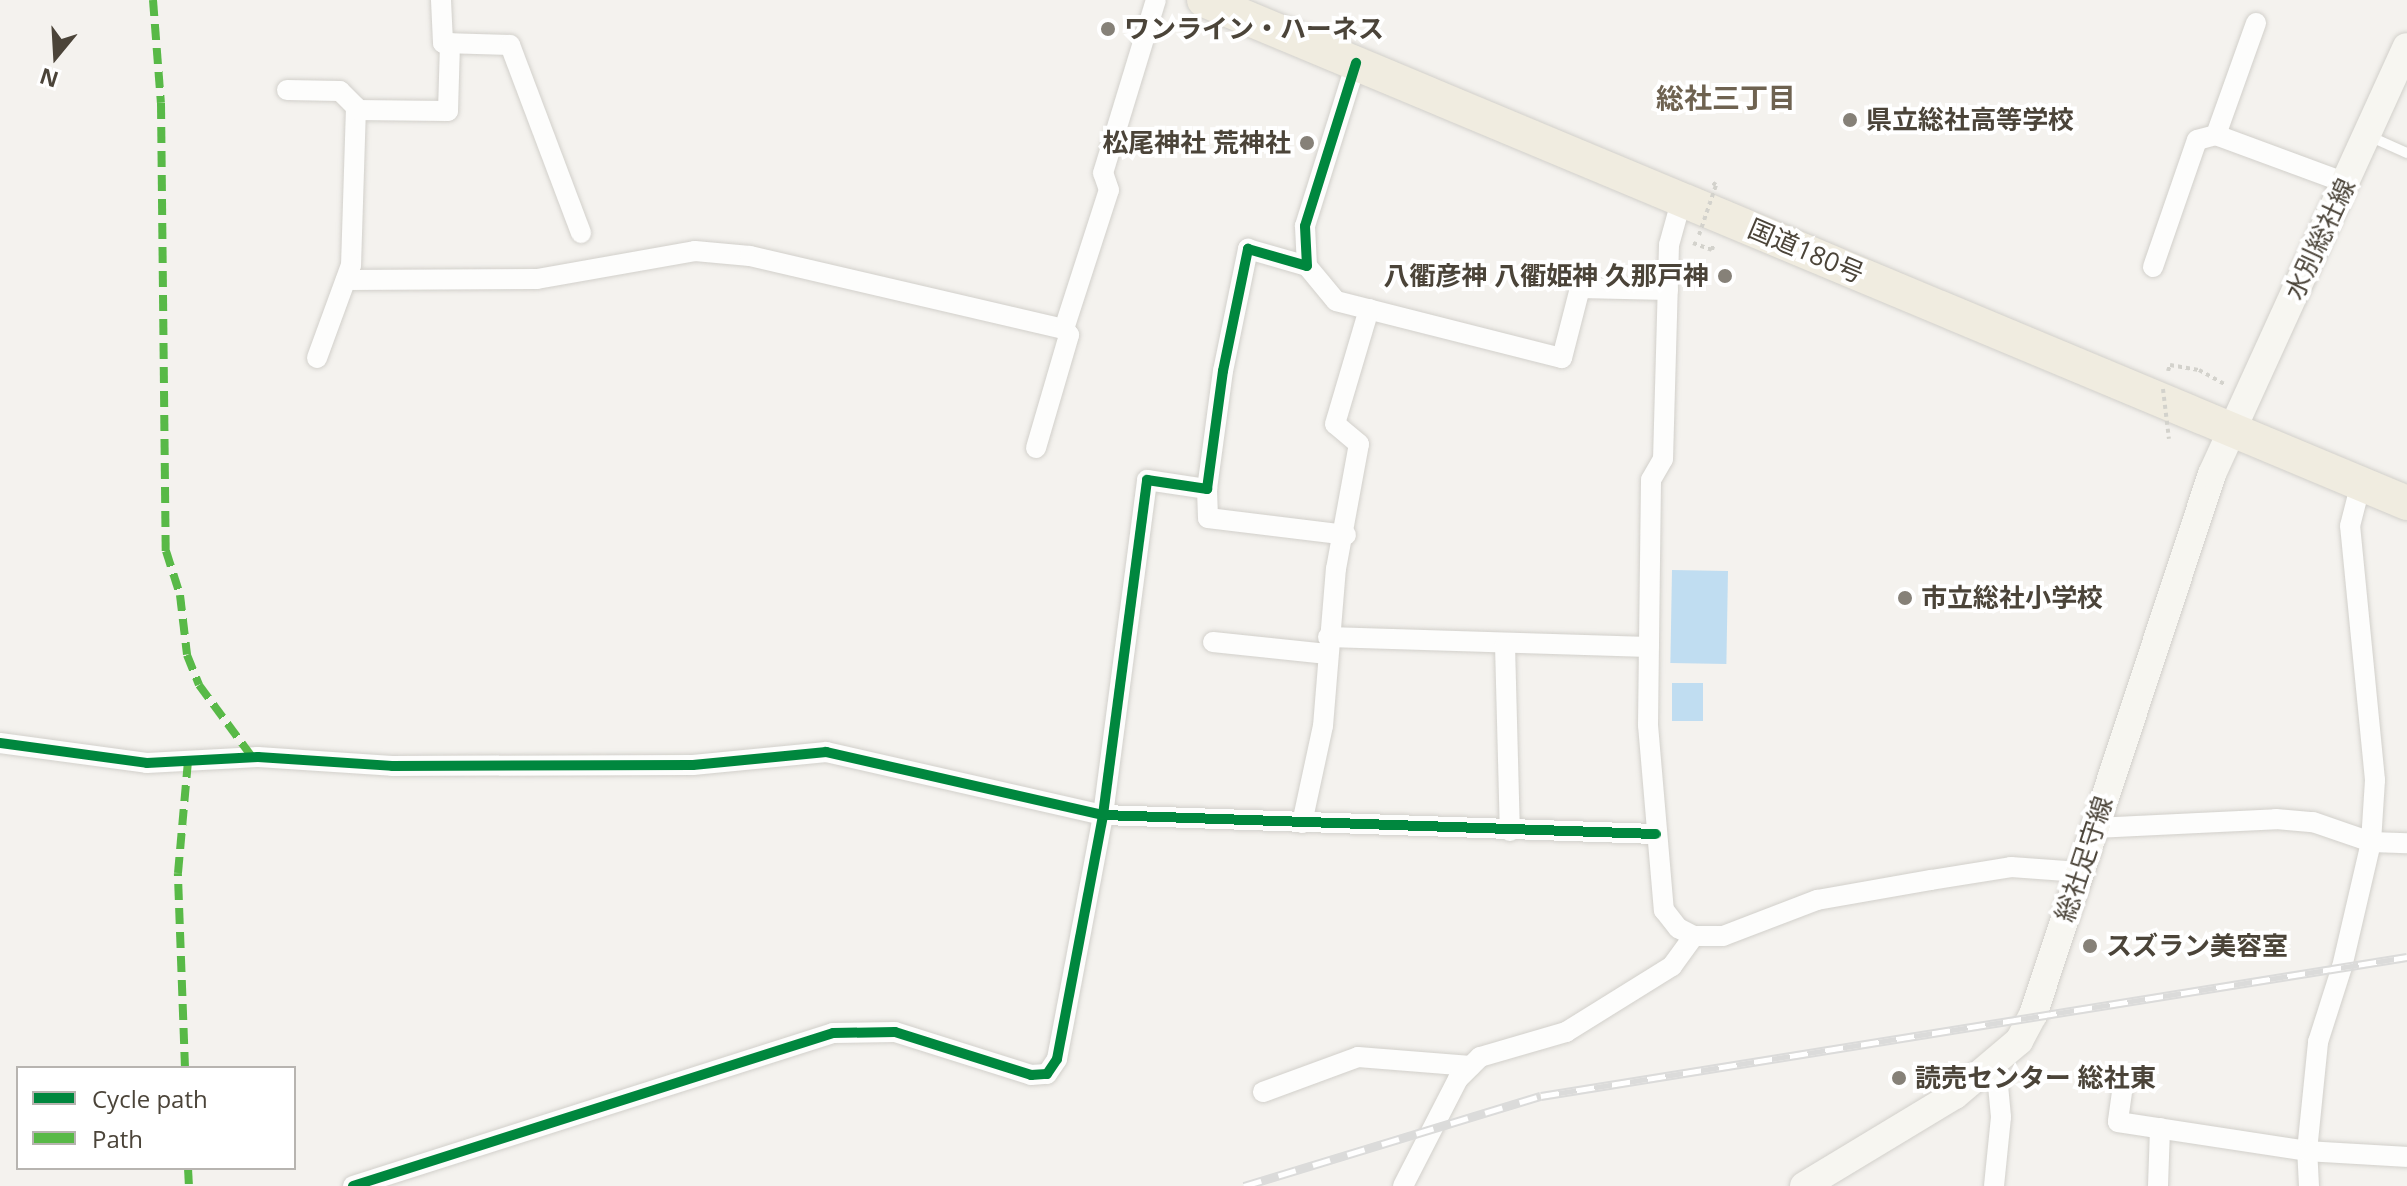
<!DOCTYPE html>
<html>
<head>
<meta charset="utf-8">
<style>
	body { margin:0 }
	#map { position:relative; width:2407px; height:1186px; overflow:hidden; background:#f4f2ee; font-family:"Open Sans","Noto Sans JP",sans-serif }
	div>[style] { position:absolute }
	.water>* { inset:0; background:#c0ddf1; transform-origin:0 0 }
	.path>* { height:4px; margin-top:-2px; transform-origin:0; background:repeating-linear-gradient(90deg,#d3d2cc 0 4px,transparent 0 8px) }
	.roads { filter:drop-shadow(0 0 2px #d2d0cb) drop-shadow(0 0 2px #d2d0cb) }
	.service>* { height:10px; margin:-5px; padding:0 5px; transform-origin:5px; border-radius:5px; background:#fdfdfc }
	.minor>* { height:20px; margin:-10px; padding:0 10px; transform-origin:10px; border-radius:10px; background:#fdfdfc }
	.secondary>* { height:28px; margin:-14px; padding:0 14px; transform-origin:14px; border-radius:14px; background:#f7f6f1 }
	.trunk>* { height:34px; margin:-17px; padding:0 17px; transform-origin:17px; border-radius:17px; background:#f0ece0 }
	.rail>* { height:9px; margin-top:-4.5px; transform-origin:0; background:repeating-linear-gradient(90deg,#fff 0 18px,#dbdbda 0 36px); box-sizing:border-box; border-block:2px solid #dbdbda }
	.path-bridge>* { height:4px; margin-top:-2px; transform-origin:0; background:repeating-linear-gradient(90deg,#d3d2cc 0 4px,transparent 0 8px) }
	.quiet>* { height:8px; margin-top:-4px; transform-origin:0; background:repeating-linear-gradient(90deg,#58b947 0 16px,transparent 0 24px) }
	.cycleway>* { height:10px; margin:-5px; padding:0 5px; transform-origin:5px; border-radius:5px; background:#00873e }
	.dots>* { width:22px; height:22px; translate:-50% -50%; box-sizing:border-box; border:4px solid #fff; border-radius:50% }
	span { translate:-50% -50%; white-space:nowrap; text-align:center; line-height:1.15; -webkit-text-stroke:8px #fff; paint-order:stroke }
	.poi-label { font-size:26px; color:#4b4439; font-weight:700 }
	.left { translate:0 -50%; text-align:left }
	.right { translate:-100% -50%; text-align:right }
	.street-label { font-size:26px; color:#4b4439 }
	.neighbourhood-label { font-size:28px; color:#6e6250; font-weight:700 }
	.legend { position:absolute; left:16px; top:1066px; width:280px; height:104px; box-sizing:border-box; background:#fff; border:2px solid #b7b4b0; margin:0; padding:10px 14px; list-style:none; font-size:24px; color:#4b4439 }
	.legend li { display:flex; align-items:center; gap:16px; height:40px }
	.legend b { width:40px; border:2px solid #b7b4b0 }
	.north { position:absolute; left:16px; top:16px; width:80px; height:80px; -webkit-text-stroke:6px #fff; paint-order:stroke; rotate:198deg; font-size:22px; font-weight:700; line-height:32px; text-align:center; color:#4b4439 }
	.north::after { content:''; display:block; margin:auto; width:28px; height:36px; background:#4b4439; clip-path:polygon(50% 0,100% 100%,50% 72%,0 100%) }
</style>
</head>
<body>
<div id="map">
	<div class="water">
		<i style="left:1672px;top:570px;width:56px;height:93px;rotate:1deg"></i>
		<i style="left:1672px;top:683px;width:31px;height:38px"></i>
	</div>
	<div class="path">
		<i style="left:1693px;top:243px;width:20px;rotate:20deg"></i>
		<i style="left:1712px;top:250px;width:7px;rotate:-74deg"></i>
		<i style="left:2168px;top:371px;width:6px;rotate:-72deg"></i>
		<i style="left:2170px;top:365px;width:29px;rotate:10deg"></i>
		<i style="left:2199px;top:370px;width:31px;rotate:29deg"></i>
	</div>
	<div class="roads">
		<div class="service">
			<i style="left:2369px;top:136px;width:42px;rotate:24.1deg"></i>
		</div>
		<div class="minor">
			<i style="left:441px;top:0;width:43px;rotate:87.3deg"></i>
			<i style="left:443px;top:43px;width:67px;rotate:1.7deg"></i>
			<i style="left:510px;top:45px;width:201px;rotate:69.3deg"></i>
			<i style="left:2256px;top:23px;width:119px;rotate:109.7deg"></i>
			<i style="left:2216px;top:135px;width:139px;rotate:20.3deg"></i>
			<i style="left:287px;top:90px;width:53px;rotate:1.1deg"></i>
			<i style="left:340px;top:91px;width:23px;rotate:45deg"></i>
			<i style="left:356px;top:107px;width:158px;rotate:91.8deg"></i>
			<i style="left:351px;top:265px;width:99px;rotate:110.1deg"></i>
			<i style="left:356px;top:110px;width:92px;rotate:0.6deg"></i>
			<i style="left:448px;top:111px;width:68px;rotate:-88.3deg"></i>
			<i style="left:1682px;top:198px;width:49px;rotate:105.5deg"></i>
			<i style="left:1669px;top:245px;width:214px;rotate:91.6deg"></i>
			<i style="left:1663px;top:459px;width:24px;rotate:120deg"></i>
			<i style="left:1651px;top:480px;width:245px;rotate:90.7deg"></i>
			<i style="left:1648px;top:725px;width:186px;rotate:85.1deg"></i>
			<i style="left:1664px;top:910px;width:23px;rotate:52deg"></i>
			<i style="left:1678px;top:928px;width:18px;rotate:27deg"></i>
			<i style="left:1694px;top:936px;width:29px"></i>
			<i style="left:1723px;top:936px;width:101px;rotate:-21deg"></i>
			<i style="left:1817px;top:900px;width:116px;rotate:-10deg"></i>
			<i style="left:1931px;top:880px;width:81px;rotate:-9.2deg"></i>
			<i style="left:2011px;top:867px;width:69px;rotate:4.1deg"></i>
			<i style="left:1307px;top:266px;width:45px;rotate:50.4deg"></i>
			<i style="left:1336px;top:301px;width:233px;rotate:14.2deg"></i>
			<i style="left:1562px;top:358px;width:72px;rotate:-75.6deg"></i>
			<i style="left:1580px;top:288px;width:88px;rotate:1.3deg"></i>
			<i style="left:2153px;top:267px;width:134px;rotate:-70.9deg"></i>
			<i style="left:2197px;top:140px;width:20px;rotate:-15deg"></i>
			<i style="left:346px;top:280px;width:191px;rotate:-0.3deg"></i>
			<i style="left:537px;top:279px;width:160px;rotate:-10deg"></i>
			<i style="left:695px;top:251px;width:55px;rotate:5.2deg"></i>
			<i style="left:750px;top:256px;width:322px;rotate:13.1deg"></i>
			<i style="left:1064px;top:329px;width:146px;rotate:-72.1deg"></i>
			<i style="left:1109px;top:190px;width:18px;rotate:-109deg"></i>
			<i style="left:1103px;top:173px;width:181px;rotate:-73deg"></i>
			<i style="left:1036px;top:448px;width:118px;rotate:-73.7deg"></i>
			<i style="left:1069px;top:335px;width:8px;rotate:-130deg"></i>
			<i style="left:1207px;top:489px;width:29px;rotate:88deg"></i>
			<i style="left:1208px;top:518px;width:139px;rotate:7deg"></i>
			<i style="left:1328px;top:637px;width:321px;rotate:1.8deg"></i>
			<i style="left:1213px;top:642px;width:115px;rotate:6deg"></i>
			<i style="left:1505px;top:645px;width:186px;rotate:88.5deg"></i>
			<i style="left:0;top:743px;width:148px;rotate:7.7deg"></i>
			<i style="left:147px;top:763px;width:111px;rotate:-3.1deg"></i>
			<i style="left:258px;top:757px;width:134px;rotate:3.8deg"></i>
			<i style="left:392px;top:766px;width:301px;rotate:-0.2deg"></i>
			<i style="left:693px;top:765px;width:134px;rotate:-5.6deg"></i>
			<i style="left:826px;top:752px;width:284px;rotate:12.8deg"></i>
			<i style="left:1103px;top:815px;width:553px;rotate:1.97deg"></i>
			<i style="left:1302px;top:823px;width:99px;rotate:-77.8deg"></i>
			<i style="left:1323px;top:726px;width:158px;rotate:-85.3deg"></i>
			<i style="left:1336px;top:569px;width:127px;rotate:-79.6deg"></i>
			<i style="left:1359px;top:444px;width:31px;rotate:-140deg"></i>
			<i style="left:1335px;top:424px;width:120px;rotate:-73.5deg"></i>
			<i style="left:2095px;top:828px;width:181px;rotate:-2.8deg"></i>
			<i style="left:2276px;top:819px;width:37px;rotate:5deg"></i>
			<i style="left:2313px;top:822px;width:61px;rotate:19deg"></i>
			<i style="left:2371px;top:842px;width:36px;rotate:2deg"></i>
			<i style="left:2123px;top:1085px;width:37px;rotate:98deg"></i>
			<i style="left:2118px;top:1122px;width:191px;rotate:8.7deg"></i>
			<i style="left:2307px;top:1151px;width:110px;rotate:-84.2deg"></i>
			<i style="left:2318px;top:1042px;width:79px;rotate:-72.3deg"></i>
			<i style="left:2342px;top:967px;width:128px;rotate:-76.9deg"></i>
			<i style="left:2371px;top:842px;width:62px;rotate:-86.3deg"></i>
			<i style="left:2375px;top:780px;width:255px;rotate:-95.6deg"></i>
			<i style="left:2350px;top:526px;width:44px;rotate:-75.7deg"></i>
			<i style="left:1263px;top:1092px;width:101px;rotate:-20.2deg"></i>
			<i style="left:1358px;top:1057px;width:113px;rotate:4.6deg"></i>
			<i style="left:353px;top:1186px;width:504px;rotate:-17.68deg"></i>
			<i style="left:833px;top:1033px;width:62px;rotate:-0.9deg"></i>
			<i style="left:895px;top:1032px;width:143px;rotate:17.5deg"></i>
			<i style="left:1031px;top:1075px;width:16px;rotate:-4deg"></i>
			<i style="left:1047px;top:1074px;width:18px;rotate:-56deg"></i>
			<i style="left:1057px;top:1059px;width:248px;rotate:-79.3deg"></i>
			<i style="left:1103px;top:815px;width:338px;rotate:-82.5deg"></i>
			<i style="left:1147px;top:480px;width:61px;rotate:8.5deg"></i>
			<i style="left:1207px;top:489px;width:119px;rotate:-82.3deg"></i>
			<i style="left:1223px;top:371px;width:125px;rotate:-78.4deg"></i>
			<i style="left:1248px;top:249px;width:61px;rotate:16.1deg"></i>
			<i style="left:1307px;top:266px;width:40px;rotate:-92.9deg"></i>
			<i style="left:1305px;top:226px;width:171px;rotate:-72.6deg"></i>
			<i style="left:1403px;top:1186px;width:120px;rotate:-62.8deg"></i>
			<i style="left:1458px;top:1079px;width:31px;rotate:-45deg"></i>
			<i style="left:1480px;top:1057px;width:90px;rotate:-16.2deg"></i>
			<i style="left:1566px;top:1032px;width:125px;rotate:-31.9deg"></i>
			<i style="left:1672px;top:966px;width:37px;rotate:-54deg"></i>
			<i style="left:1994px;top:1186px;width:69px;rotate:-84.2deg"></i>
			<i style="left:2001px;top:1117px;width:53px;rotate:-95.4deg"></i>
			<i style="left:2158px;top:1186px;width:58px;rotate:-88deg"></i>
			<i style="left:2309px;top:1186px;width:35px;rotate:-93deg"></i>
			<i style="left:2307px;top:1151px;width:100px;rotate:3.4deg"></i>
		</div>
		<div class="secondary">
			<i style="left:1804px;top:1186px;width:176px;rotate:-31.1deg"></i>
			<i style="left:1955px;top:1095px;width:84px;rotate:-40.2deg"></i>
			<i style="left:2019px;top:1041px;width:30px;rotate:-62deg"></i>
			<i style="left:2033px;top:1015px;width:570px;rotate:-71.69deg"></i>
			<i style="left:2212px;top:474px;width:469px;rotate:-65.5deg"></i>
		</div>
		<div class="trunk">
			<i style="left:1204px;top:0;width:1304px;rotate:22.69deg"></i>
		</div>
	</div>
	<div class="rail">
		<i style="left:1244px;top:1186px;width:310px;rotate:-16.9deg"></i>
		<i style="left:1541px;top:1096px;width:877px;rotate:-9.12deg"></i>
	</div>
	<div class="path-bridge">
		<i style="left:1699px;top:235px;width:53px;rotate:-71.2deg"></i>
		<i style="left:1716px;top:185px;width:4px;rotate:-146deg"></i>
		<i style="left:2163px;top:389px;width:50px;rotate:83.2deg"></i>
	</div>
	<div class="quiet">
		<i style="left:153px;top:0;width:103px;rotate:85.6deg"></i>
		<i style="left:161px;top:103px;width:448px;rotate:89.4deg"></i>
		<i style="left:166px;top:551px;width:46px;rotate:72.3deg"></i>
		<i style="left:180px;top:595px;width:60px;rotate:83.3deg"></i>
		<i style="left:187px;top:655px;width:32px;rotate:68deg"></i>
		<i style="left:199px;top:685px;width:89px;rotate:53.6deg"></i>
		<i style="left:185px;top:1068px;width:195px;rotate:-92.1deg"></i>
		<i style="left:178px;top:873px;width:113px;rotate:-84.9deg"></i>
		<i style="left:188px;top:1168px;width:18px;rotate:87deg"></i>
	</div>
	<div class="cycleway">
		<i style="left:0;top:743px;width:148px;rotate:7.7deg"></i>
		<i style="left:147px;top:763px;width:111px;rotate:-3.1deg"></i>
		<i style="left:258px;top:757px;width:134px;rotate:3.8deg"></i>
		<i style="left:392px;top:766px;width:301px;rotate:-0.2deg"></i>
		<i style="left:693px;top:765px;width:134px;rotate:-5.6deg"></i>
		<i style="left:826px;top:752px;width:284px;rotate:12.8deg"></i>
		<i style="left:1103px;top:815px;width:553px;rotate:1.97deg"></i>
		<i style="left:353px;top:1186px;width:504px;rotate:-17.68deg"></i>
		<i style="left:833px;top:1033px;width:62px;rotate:-0.9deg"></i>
		<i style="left:895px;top:1032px;width:143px;rotate:17.5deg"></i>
		<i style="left:1031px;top:1075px;width:16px;rotate:-4deg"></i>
		<i style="left:1047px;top:1074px;width:18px;rotate:-56deg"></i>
		<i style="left:1057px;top:1059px;width:248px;rotate:-79.3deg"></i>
		<i style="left:1103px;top:815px;width:338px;rotate:-82.5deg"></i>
		<i style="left:1147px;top:480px;width:61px;rotate:8.5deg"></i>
		<i style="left:1207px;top:489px;width:119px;rotate:-82.3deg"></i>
		<i style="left:1223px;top:371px;width:125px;rotate:-78.4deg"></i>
		<i style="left:1248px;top:249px;width:61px;rotate:16.1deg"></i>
		<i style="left:1307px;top:266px;width:40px;rotate:-92.9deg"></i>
		<i style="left:1305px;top:226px;width:171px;rotate:-72.6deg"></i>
	</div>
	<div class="dots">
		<i style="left:1108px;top:29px;background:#868178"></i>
		<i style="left:1850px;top:120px;background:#868178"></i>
		<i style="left:1307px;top:143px;background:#868178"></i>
		<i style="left:1725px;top:276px;background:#868178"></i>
		<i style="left:1905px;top:598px;background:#868178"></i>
		<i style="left:2090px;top:946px;background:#868178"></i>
		<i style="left:1899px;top:1078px;background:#868178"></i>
	</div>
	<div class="poi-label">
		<span class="left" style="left:1124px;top:29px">ワンライン・ハーネス</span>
		<span class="left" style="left:1866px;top:120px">県立総社高等学校</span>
		<span class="right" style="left:1291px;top:143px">松尾神社 荒神社</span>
		<span class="right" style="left:1709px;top:276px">八衢彦神 八衢姫神 久那戸神</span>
		<span class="left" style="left:1921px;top:598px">市立総社小学校</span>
		<span class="left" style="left:2106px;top:946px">スズラン美容室</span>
		<span class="left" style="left:1915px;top:1078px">読売センター 総社東</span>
	</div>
	<div class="street-label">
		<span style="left:2320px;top:239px;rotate:-65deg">水別総社線</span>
		<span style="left:1806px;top:251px;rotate:23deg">国道180号</span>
		<span style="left:2084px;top:859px;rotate:-72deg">総社足守線</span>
	</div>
	<div class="neighbourhood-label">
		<span style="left:1726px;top:97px">総社三丁目</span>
	</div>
	<ul class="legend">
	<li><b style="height:10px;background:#00873e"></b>Cycle path</li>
	<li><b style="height:10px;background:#58b947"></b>Path</li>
	</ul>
	<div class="north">N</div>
</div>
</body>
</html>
